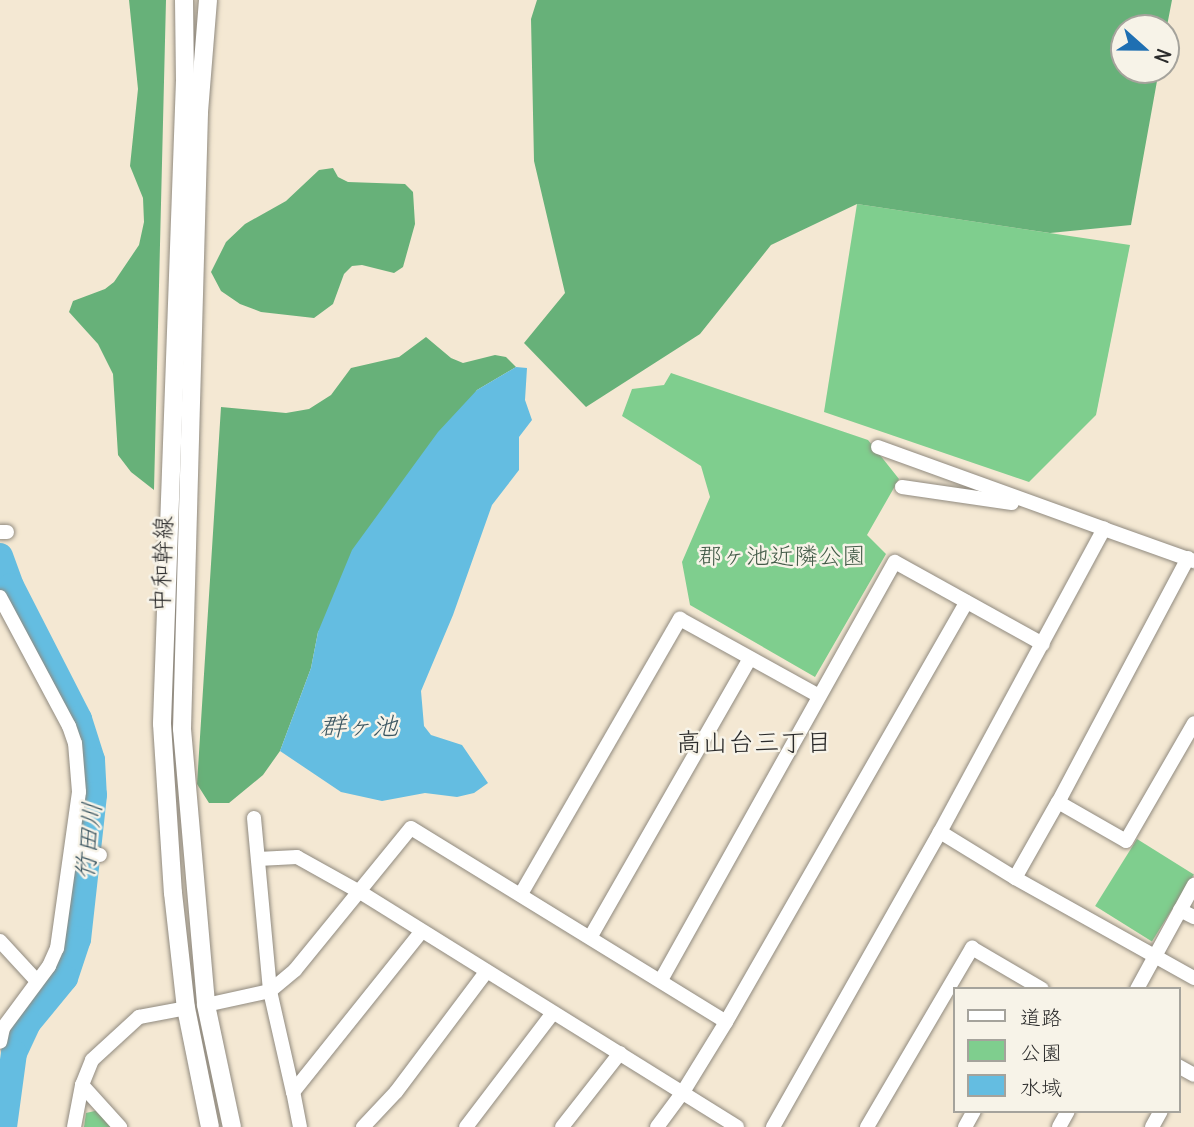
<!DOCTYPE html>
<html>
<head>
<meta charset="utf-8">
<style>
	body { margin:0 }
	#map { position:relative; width:1194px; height:1127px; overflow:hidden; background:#f4e8d3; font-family:Delius,"Klee One",sans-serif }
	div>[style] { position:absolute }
	.green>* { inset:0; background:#7fce8e; transform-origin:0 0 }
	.forest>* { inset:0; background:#67b179 }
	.water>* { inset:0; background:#64bde1 }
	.river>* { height:26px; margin:-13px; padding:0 13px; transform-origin:13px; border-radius:13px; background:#64bde1 }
	.roads { filter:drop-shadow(0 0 2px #908a7f) drop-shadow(0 0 2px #908a7f) }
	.minor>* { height:14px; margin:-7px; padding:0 7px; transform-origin:7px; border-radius:7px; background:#fff }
	.major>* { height:18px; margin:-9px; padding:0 9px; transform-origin:9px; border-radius:9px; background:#fff }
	span { translate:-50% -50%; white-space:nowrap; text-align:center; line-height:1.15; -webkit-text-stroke:5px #f7f3e8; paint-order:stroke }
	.park-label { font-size:24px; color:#445c49 }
	.street-label { font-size:24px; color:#2b2b2b }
	.water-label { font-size:26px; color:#3c5762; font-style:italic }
	.neighbourhood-label { font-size:26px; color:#2b2b2b }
	.legend { position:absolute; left:953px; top:987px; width:228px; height:126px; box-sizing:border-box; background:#f7f3e8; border:2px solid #a5a39c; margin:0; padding:9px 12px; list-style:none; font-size:21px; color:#2b2b2b }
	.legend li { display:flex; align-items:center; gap:14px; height:35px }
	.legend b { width:35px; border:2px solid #a5a39c }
	.north { position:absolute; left:1110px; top:14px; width:70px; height:70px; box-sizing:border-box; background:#f7f3e8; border:2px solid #a5a39c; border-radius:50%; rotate:111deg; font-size:19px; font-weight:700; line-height:28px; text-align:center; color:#2b2b2b }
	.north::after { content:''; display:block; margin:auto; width:24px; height:32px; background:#1f6fb2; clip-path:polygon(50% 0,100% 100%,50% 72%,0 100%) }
</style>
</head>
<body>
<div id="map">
	<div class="green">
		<i style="clip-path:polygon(857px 204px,1130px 245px,1096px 415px,1029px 482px,824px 412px)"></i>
		<i style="clip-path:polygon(671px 373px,868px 440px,899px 479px,867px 535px,886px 554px,815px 677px,690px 605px,682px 562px,710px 497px,701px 466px,622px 416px,632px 389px,664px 385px)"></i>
		<i style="left:1137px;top:839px;width:67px;height:79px;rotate:32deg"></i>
		<i style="clip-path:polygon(99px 1110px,115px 1127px,84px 1127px,86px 1113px)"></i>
	</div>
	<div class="forest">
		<i style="clip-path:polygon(129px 0,166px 0,154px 490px,131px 472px,118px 455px,113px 374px,98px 344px,69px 312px,73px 301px,105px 289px,114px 282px,139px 245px,144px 222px,143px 198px,130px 166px,138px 89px)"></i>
		<i style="clip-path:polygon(537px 0,1172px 0,1166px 31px,1166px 28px,1124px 28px,1124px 70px,1159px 70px,1131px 225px,1050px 233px,857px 204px,771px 245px,700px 334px,586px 407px,524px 343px,565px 293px,534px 161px,531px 19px)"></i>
		<i style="clip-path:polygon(333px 168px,338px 177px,348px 182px,405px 184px,413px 192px,415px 224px,403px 267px,394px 273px,362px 265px,352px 266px,344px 274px,333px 304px,314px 318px,261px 312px,240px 304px,221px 291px,211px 272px,226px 242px,245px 224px,286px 201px,319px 170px)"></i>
		<i style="clip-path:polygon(426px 337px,451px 358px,463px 363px,495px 355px,506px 357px,516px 367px,477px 390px,318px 632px,311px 668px,280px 751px,263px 775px,229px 803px,209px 803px,197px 784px,221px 407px,286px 413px,309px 409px,331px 395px,351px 368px,399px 357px)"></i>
	</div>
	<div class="water">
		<i style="clip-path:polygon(516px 367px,527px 368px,525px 400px,532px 420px,519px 437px,519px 470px,492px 505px,453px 615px,421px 691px,424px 726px,431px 735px,462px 745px,488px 783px,474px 793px,457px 797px,425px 793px,382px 801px,341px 792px,280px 751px,311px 668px,318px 632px,352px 550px,438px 432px,477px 390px)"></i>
	</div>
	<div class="river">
		<i style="left:0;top:556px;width:32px;rotate:70deg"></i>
		<i style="left:11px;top:586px;width:149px;rotate:62.9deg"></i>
		<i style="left:79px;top:719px;width:43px;rotate:72.4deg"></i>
		<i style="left:92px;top:760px;width:35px;rotate:87deg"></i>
		<i style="left:94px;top:795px;width:145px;rotate:96.3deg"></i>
		<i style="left:78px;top:939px;width:41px;rotate:108.4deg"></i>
		<i style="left:65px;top:978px;width:58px;rotate:129.4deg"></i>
		<i style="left:28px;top:1023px;width:33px;rotate:115deg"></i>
		<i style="left:14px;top:1053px;width:75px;rotate:97.7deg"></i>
	</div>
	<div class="roads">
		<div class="minor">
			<i style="left:878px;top:447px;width:240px;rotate:19.9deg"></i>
			<i style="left:902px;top:487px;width:111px;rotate:8.3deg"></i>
			<i style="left:0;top:532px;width:7px"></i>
			<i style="left:1188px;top:558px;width:276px;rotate:118deg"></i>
			<i style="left:1058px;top:802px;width:78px;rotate:29.8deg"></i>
			<i style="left:1126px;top:841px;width:136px;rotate:-60deg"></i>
			<i style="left:0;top:597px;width:146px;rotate:61.9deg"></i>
			<i style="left:69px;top:726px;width:18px;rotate:71deg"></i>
			<i style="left:75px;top:743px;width:49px;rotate:85.3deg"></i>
			<i style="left:79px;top:792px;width:158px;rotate:98deg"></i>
			<i style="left:57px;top:948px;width:20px;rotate:114deg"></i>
			<i style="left:49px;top:966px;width:77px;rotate:126.6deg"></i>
			<i style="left:3px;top:1028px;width:14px;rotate:102deg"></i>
			<i style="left:254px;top:818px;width:174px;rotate:84.7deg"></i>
			<i style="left:270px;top:991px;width:104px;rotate:77.2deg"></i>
			<i style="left:940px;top:832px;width:88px;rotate:31.5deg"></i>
			<i style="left:1015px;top:878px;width:205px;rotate:29.2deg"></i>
			<i style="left:71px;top:853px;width:29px;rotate:4deg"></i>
			<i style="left:258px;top:859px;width:39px;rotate:-3deg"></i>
			<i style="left:297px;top:857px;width:72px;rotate:29.1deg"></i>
			<i style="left:360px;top:892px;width:444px;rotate:31.9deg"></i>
			<i style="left:1015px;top:878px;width:87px;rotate:-60.5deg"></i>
			<i style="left:521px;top:894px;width:318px;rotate:-60deg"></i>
			<i style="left:680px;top:619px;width:159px;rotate:29deg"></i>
			<i style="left:1180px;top:910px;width:16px;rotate:27deg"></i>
			<i style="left:591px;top:936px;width:320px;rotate:-60.2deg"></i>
			<i style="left:0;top:941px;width:53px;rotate:47.3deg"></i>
			<i style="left:661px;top:980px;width:479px;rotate:-60.8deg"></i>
			<i style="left:895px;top:562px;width:169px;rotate:29deg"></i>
			<i style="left:1137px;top:989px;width:119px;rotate:-61.3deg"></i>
			<i style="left:206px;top:1005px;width:66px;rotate:-12.3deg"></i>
			<i style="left:270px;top:991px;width:33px;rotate:-40deg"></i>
			<i style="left:295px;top:970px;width:183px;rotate:-50.8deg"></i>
			<i style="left:411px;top:828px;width:370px;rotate:31.6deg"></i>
			<i style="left:1178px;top:1066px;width:18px;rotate:29deg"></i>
			<i style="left:82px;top:1085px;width:57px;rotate:47.9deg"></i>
			<i style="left:74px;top:1127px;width:43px;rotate:-79.2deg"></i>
			<i style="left:82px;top:1085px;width:27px;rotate:-68deg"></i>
			<i style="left:92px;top:1060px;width:64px;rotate:-42.5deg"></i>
			<i style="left:139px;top:1017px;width:48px;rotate:-10.8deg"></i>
			<i style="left:300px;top:1127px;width:36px;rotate:-101deg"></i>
			<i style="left:293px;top:1092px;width:206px;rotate:-51.3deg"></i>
			<i style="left:363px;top:1127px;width:48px;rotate:-46.7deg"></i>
			<i style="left:396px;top:1092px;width:151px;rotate:-53.1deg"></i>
			<i style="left:466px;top:1127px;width:143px;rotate:-52.7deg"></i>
			<i style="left:562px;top:1127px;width:94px;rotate:-51.9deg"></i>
			<i style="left:657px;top:1127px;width:44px;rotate:-53.4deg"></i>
			<i style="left:683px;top:1092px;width:82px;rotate:-58.4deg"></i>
			<i style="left:726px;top:1022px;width:484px;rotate:-60.2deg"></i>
			<i style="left:773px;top:1127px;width:339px;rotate:-60.5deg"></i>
			<i style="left:940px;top:832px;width:345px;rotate:-61.6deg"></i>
			<i style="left:1104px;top:529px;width:96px;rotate:19.6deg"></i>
			<i style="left:867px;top:1127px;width:208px;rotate:-59.6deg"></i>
			<i style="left:972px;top:948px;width:81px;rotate:30.4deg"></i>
			<i style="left:965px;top:1127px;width:18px;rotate:-61deg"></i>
			<i style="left:1059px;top:1127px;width:18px;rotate:-61deg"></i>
			<i style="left:1152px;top:1127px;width:18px;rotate:-61deg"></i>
		</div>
		<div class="major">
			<i style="left:184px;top:0;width:80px;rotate:89.3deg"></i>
			<i style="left:185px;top:80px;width:644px;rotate:92.05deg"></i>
			<i style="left:162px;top:724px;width:169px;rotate:86.3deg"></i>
			<i style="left:173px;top:893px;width:116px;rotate:83.6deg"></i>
			<i style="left:186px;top:1008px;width:121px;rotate:78.6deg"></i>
			<i style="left:208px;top:0;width:113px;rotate:94.6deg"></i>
			<i style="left:199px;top:113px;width:616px;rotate:91.58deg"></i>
			<i style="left:182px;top:729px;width:277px;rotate:85deg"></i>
			<i style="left:206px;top:1005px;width:125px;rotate:78deg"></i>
		</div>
	</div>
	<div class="park-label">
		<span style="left:782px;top:556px">郡ヶ池近隣公園</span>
	</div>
	<div class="street-label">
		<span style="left:162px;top:564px;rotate:-88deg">中和幹線</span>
	</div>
	<div class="water-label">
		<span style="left:359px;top:726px">群ヶ池</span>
		<span style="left:88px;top:841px;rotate:-84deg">竹田川</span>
	</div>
	<div class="neighbourhood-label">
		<span style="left:754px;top:742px">高山台三丁目</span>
	</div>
	<ul class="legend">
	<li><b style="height:9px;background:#fff"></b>道路</li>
	<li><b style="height:19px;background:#7fce8e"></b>公園</li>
	<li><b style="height:19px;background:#64bde1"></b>水域</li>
	</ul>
	<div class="north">N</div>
</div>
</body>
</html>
